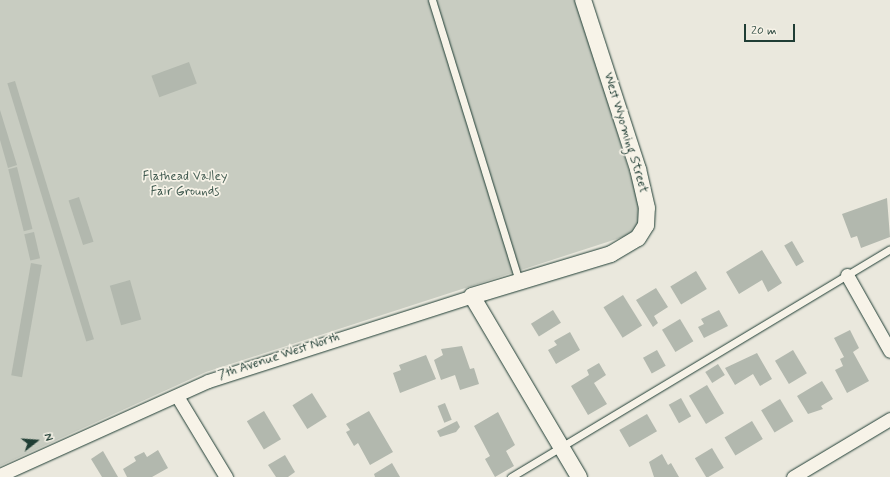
<!DOCTYPE html>
<html>
<head>
<meta charset="utf-8">
<style>
	body { margin:0 }
	#map { position:relative; width:890px; height:477px; overflow:hidden; background:#eae8dd; font-family:Mynerve,sans-serif }
	div>[style] { position:absolute }
	.green>* { inset:0; background:#c8ccc1 }
	.building>* { inset:0; background:#b2b8ae; transform-origin:0 0 }
	.roads { filter:drop-shadow(0 0 1px #1f3d34) drop-shadow(0 0 1px #1f3d34) }
	.service>* { height:7px; margin:-3.5px; padding:0 3.5px; transform-origin:3.5px; border-radius:3.5px; background:#f7f3e8 }
	.minor>* { height:13px; margin:-6.5px; padding:0 6.5px; transform-origin:6.5px; border-radius:6.5px; background:#f7f3e8 }
	.tertiary>* { height:16px; margin:-8px; padding:0 8px; transform-origin:8px; border-radius:8px; background:#f7f3e8 }
	span { translate:-50% -50%; white-space:nowrap; text-align:center; line-height:1.15; -webkit-text-stroke:3.5px #f7f3e8; paint-order:stroke }
	.street-label { font-size:13px; color:#1f3d34 }
	.park-label { font-size:13px; color:#415a50 }
	.north { position:absolute; left:16px; top:421px; width:40px; height:40px; -webkit-text-stroke:3px #f7f3e8; paint-order:stroke; rotate:73deg; font-size:11px; font-weight:700; line-height:16px; text-align:center; color:#1f3d34 }
	.north::after { content:''; display:block; margin:auto; width:14px; height:18px; background:#1f3d34; clip-path:polygon(50% 0,100% 100%,50% 72%,0 100%) }
	.scale { position:absolute; left:744px; top:24px; width:51px; height:18px; box-sizing:border-box; border:2px solid #1f3d34; border-top:0; padding-left:5px; font-size:12px; line-height:14px; white-space:nowrap; color:#1f3d34; -webkit-text-stroke:3px #f7f3e8; paint-order:stroke }
</style>
</head>
<body>
<div id="map">
	<div class="green">
		<i style="clip-path:polygon(0 0,576px 0,637px 196px,641px 214px,638px 225px,629px 235px,206px 372px,0 466px)"></i>
	</div>
	<div class="building">
		<i style="left:189px;top:62px;width:23px;height:40px;rotate:70deg"></i>
		<i style="left:15px;top:81px;width:270px;height:8px;rotate:73deg"></i>
		<i style="clip-path:polygon(0 110px,17px 165px,8px 168px,0 140px)"></i>
		<i style="left:17px;top:167px;width:64px;height:9px;rotate:76deg"></i>
		<i style="left:79px;top:197px;width:47px;height:11px;rotate:72deg"></i>
		<i style="clip-path:polygon(887px 198px,890px 237px,861px 248px,857px 236px,851px 238px,842px 214px)"></i>
		<i style="left:34px;top:232px;width:27px;height:10px;rotate:77deg"></i>
		<i style="left:792px;top:241px;width:24px;height:9px;rotate:60deg"></i>
		<i style="clip-path:polygon(762px 250px,782px 283px,768px 292px,762px 280px,739px 294px,726px 272px)"></i>
		<i style="left:31px;top:263px;width:11px;height:114px;rotate:10deg"></i>
		<i style="left:696px;top:271px;width:21px;height:30px;rotate:59deg"></i>
		<i style="left:130px;top:280px;width:41px;height:21px;rotate:74deg"></i>
		<i style="clip-path:polygon(656px 288px,668px 307px,654px 316px,658px 323px,653px 327px,636px 300px)"></i>
		<i style="left:623px;top:295px;width:36px;height:23px;rotate:58deg"></i>
		<i style="left:553px;top:310px;width:15px;height:26px;rotate:58deg"></i>
		<i style="clip-path:polygon(719px 310px,728px 326px,704px 338px,698px 327px,704px 324px,701px 319px)"></i>
		<i style="left:680px;top:319px;width:26px;height:21px;rotate:59deg"></i>
		<i style="clip-path:polygon(850px 330px,859px 348px,853px 352px,869px 381px,847px 393px,835px 370px,843px 366px,840px 359px,844px 357px,834px 338px)"></i>
		<i style="clip-path:polygon(570px 332px,580px 350px,556px 364px,548px 350px,557px 345px,554px 341px)"></i>
		<i style="clip-path:polygon(462px 346px,470px 369px,474px 368px,479px 384px,460px 390px,455px 375px,441px 380px,434px 360px,443px 355px,441px 349px)"></i>
		<i style="left:657px;top:350px;width:18px;height:16px;rotate:61deg"></i>
		<i style="left:793px;top:350px;width:27px;height:21px;rotate:59deg"></i>
		<i style="clip-path:polygon(757px 353px,772px 379px,760px 386px,753px 374px,735px 385px,725px 368px)"></i>
		<i style="clip-path:polygon(426px 355px,436px 379px,400px 393px,393px 373px,401px 370px,399px 365px)"></i>
		<i style="clip-path:polygon(599px 363px,606px 375px,594px 383px,607px 404px,588px 415px,571px 386px,589px 375px,587px 370px)"></i>
		<i style="left:718px;top:364px;width:13px;height:15px;rotate:58deg"></i>
		<i style="clip-path:polygon(822px 381px,833px 399px,821px 406px,823px 409px,808px 414px,797px 396px)"></i>
		<i style="left:707px;top:385px;width:33px;height:21px;rotate:59deg"></i>
		<i style="left:312px;top:393px;width:28px;height:23px;rotate:58deg"></i>
		<i style="left:681px;top:398px;width:21px;height:14px;rotate:61deg"></i>
		<i style="left:780px;top:399px;width:26px;height:22px;rotate:59deg"></i>
		<i style="left:445px;top:403px;width:18px;height:8px;rotate:68deg"></i>
		<i style="left:264px;top:411px;width:33px;height:20px;rotate:59deg"></i>
		<i style="clip-path:polygon(369px 411px,393px 452px,370px 465px,358px 443px,354px 446px,346px 432px,350px 430px,346px 424px)"></i>
		<i style="clip-path:polygon(498px 412px,515px 445px,506px 451px,514px 466px,495px 477px,485px 459px,490px 456px,474px 426px)"></i>
		<i style="left:647px;top:414px;width:20px;height:32px;rotate:60deg"></i>
		<i style="clip-path:polygon(457px 421px,460px 427px,456px 432px,440px 437px,437px 431px)"></i>
		<i style="left:752px;top:421px;width:21px;height:32px;rotate:59deg"></i>
		<i style="left:712px;top:448px;width:23px;height:20px;rotate:59deg"></i>
		<i style="clip-path:polygon(158px 450px,168px 468px,152px 477px,127px 477px,123px 469px,136px 461px,134px 457px,144px 452px,147px 457px)"></i>
		<i style="clip-path:polygon(103px 451px,118px 477px,102px 477px,91px 459px)"></i>
		<i style="clip-path:polygon(662px 454px,668px 465px,671px 463px,679px 477px,654px 477px,649px 462px)"></i>
		<i style="clip-path:polygon(285px 455px,295px 472px,288px 477px,276px 477px,268px 465px)"></i>
		<i style="clip-path:polygon(392px 463px,400px 477px,375px 477px,374px 474px)"></i>
	</div>
	<div class="roads">
		<div class="service">
			<i style="left:432px;top:0;width:294px;rotate:72.8deg"></i>
			<i style="left:511px;top:477px;width:442px;rotate:-31deg"></i>
		</div>
		<div class="minor">
			<i style="left:847px;top:275px;width:87px;rotate:60.5deg"></i>
			<i style="left:177px;top:396px;width:95px;rotate:58.8deg"></i>
			<i style="left:0;top:475px;width:228px;rotate:-24.3deg"></i>
			<i style="left:208px;top:381px;width:277px;rotate:-17.8deg"></i>
			<i style="left:793px;top:477px;width:113px;rotate:-30.9deg"></i>
		</div>
		<div class="tertiary">
			<i style="left:579px;top:477px;width:210px;rotate:-120.6deg"></i>
			<i style="left:472px;top:296px;width:145px;rotate:-16.8deg"></i>
			<i style="left:611px;top:254px;width:31px;rotate:-31deg"></i>
			<i style="left:638px;top:238px;width:15px;rotate:-58deg"></i>
			<i style="left:646px;top:225px;width:17px;rotate:-87deg"></i>
			<i style="left:647px;top:208px;width:40px;rotate:-103deg"></i>
			<i style="left:638px;top:169px;width:178px;rotate:-108deg"></i>
		</div>
	</div>
	<div class="street-label">
		<span style="left:625px;top:133px;rotate:73deg">West Wyoming Street</span>
		<span style="left:279px;top:357px;rotate:-18deg">7th Avenue West North</span>
	</div>
	<div class="park-label">
		<span style="left:185px;top:185px">Flathead Valley<br>Fair Grounds</span>
	</div>
	<div class="north">N</div>
	<div class="scale">20 m</div>
</div>
</body>
</html>
